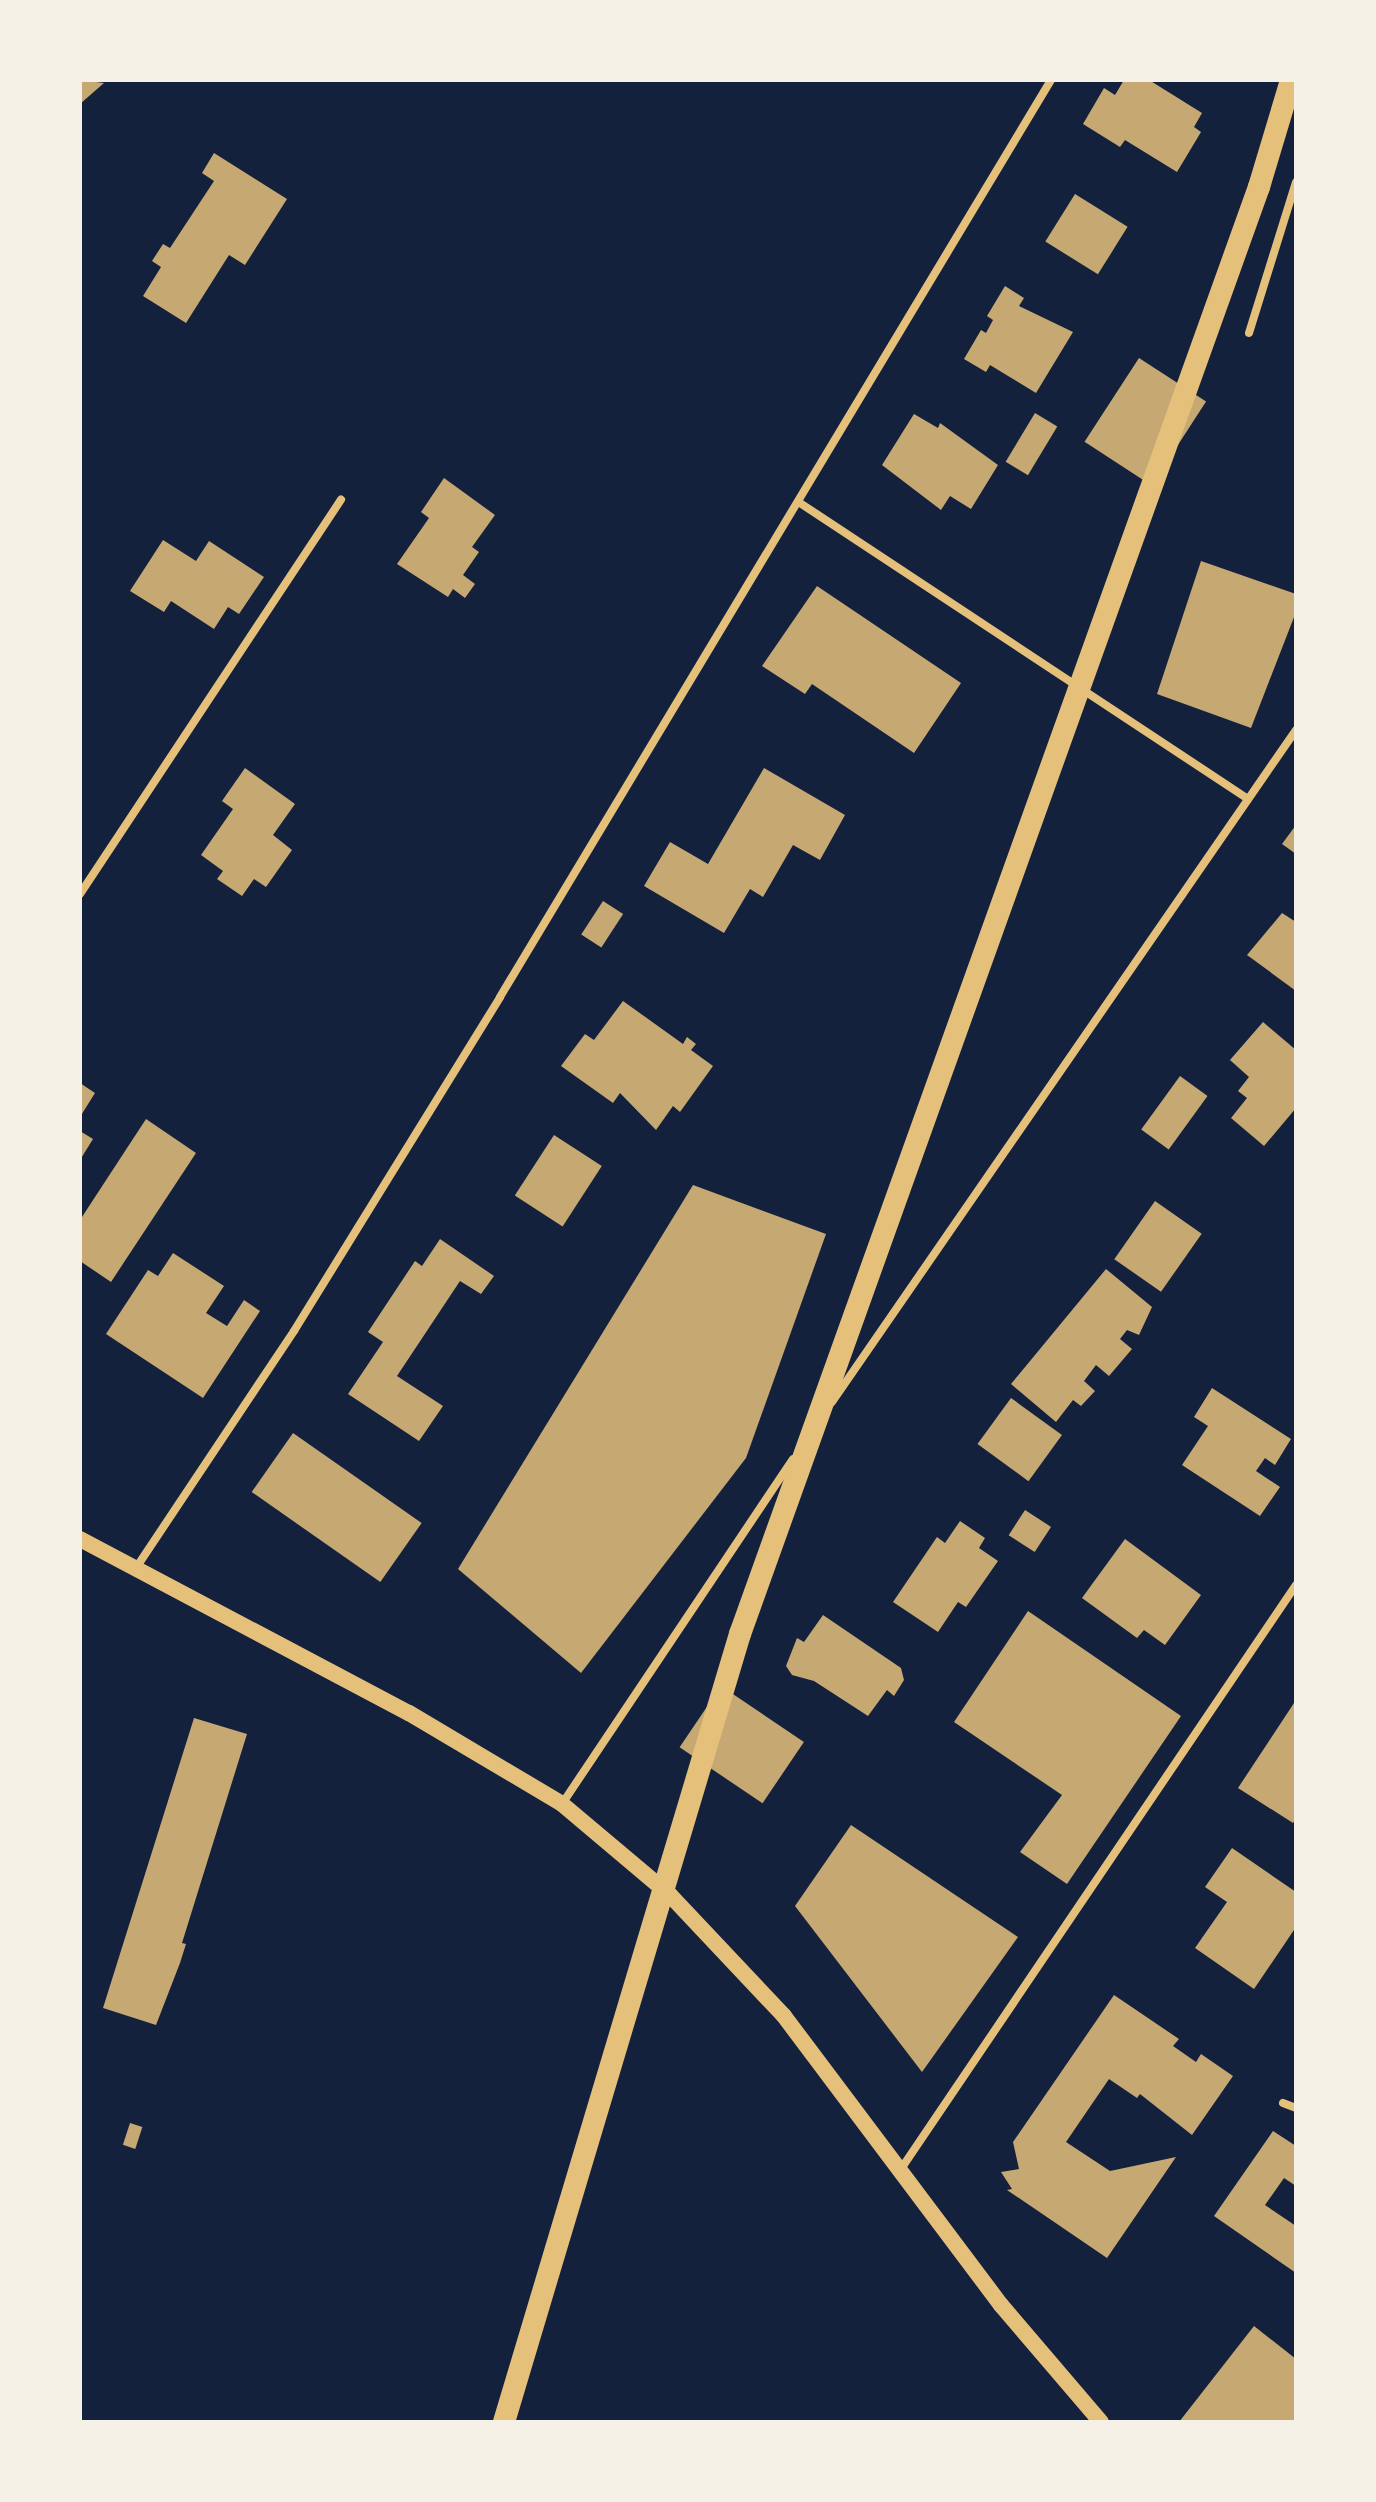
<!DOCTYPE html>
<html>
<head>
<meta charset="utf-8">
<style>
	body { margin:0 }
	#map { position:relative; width:1376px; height:2502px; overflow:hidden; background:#14213d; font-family:Figtree,sans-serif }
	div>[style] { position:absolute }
	.building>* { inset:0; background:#c6a872; transform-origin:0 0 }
	.minor>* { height:8px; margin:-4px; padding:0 4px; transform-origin:4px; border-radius:4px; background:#e5c07b }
	.secondary>* { height:16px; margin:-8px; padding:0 8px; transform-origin:8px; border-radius:8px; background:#e5c07b }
	.trunk>* { height:22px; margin:-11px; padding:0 11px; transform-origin:11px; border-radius:11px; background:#e5c07b }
	span { translate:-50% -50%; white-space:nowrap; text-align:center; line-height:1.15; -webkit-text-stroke:6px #f6f1e7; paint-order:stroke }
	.frame { position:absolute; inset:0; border:82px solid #f6f1e7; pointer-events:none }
</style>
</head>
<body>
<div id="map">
	<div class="building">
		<i style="clip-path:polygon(80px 80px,104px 83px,80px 104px)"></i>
		<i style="clip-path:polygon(1124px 80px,1149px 80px,1202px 113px,1194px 127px,1201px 132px,1177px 172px,1125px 140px,1120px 147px,1083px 124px,1104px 88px,1115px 95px)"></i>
		<i style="clip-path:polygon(214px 153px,287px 199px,245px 265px,229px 255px,186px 323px,143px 296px,161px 267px,152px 261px,163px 244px,170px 248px,214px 181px,202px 173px)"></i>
		<i style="left:1075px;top:194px;width:62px;height:56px;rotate:32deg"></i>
		<i style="clip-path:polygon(1005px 286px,1024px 298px,1019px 306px,1073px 332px,1036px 393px,990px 365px,986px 372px,964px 359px,981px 330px,986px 333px,993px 320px,987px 316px)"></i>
		<i style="left:1139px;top:358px;width:80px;height:100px;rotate:33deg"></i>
		<i style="left:1035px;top:413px;width:26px;height:57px;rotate:31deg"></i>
		<i style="clip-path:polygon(914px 414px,938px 428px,940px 423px,998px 465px,971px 509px,950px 496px,941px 510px,882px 465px)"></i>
		<i style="clip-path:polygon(444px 478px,495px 515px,472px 547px,479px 552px,463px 575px,475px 584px,465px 598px,453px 589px,448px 597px,397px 564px,429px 518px,421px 512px)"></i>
		<i style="clip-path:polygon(163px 540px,196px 561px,209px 541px,264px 577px,239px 614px,228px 607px,214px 629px,171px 601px,164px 612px,130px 591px)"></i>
		<i style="clip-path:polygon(1201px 561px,1296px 594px,1296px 612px,1251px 728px,1157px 694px)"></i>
		<i style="clip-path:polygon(817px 586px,961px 683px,914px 753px,812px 684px,805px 694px,762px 666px)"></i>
		<i style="clip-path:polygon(245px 768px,295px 804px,273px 835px,292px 850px,266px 887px,254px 879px,242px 896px,217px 879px,223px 871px,201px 855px,233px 809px,222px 801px)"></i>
		<i style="clip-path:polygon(764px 768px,845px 815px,820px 860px,793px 845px,763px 897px,750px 889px,724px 933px,644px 886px,670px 842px,708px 864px)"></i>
		<i style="clip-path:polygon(1296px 825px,1296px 854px,1282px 844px)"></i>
		<i style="left:603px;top:901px;width:24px;height:40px;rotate:33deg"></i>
		<i style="clip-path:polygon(1282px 913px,1296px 922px,1296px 991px,1247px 955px)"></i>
		<i style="clip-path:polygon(623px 1001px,683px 1044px,687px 1037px,696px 1044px,691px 1050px,713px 1066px,680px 1112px,673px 1106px,656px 1130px,620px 1093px,613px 1103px,561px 1066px,585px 1034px,594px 1040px)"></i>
		<i style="clip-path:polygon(1263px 1022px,1296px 1050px,1296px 1108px,1264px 1146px,1231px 1118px,1247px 1098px,1238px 1091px,1249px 1077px,1230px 1060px)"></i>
		<i style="left:1180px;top:1076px;width:34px;height:66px;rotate:36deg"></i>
		<i style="clip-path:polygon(80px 1083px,95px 1093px,80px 1117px)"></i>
		<i style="clip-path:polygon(146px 1119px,196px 1153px,111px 1282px,80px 1261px,80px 1220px)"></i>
		<i style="clip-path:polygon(80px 1131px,93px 1139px,80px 1160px)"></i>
		<i style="left:554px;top:1135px;width:57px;height:72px;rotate:33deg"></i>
		<i style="clip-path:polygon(693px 1185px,826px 1234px,746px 1458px,581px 1673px,458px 1569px)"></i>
		<i style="left:1155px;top:1201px;width:57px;height:71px;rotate:35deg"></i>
		<i style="clip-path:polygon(440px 1239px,494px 1276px,481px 1294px,460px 1281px,397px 1376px,443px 1406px,419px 1441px,348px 1394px,383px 1342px,368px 1332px,415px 1261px,422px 1266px)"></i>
		<i style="clip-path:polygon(173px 1253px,224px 1286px,206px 1313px,227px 1326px,244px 1300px,260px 1311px,203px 1398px,106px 1334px,148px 1270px,158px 1276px)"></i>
		<i style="clip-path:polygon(1106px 1269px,1152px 1307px,1139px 1335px,1127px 1330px,1120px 1339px,1132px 1349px,1109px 1376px,1096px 1365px,1084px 1381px,1095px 1391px,1081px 1406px,1073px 1400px,1056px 1422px,1011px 1384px)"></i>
		<i style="clip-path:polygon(1212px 1388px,1291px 1439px,1275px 1465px,1265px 1458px,1256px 1471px,1280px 1487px,1260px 1516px,1182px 1465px,1208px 1426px,1194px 1417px)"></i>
		<i style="left:1011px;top:1398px;width:63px;height:57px;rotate:36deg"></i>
		<i style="left:293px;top:1433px;width:157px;height:72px;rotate:35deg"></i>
		<i style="left:1025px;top:1510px;width:31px;height:30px;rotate:33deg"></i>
		<i style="clip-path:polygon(960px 1521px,985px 1538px,979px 1548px,998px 1561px,966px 1607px,958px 1602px,938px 1632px,893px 1602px,937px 1537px,945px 1543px)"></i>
		<i style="clip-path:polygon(1125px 1539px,1201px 1595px,1165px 1645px,1144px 1630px,1137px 1638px,1082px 1598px)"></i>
		<i style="clip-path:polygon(1028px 1611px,1181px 1716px,1067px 1884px,1020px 1852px,1062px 1795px,954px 1722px)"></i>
		<i style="clip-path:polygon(823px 1615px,901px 1668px,904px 1680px,894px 1696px,887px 1690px,868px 1716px,814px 1681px,792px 1675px,786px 1666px,797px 1638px,804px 1642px)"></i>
		<i style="left:721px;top:1686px;width:100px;height:74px;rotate:34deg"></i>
		<i style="clip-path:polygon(1296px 1700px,1296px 1818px,1293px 1823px,1238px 1788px)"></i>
		<i style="clip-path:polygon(194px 1718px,247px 1734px,182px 1943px,186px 1944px,180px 1963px,156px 2025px,103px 2008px)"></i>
		<i style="clip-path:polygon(851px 1825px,1018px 1937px,922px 2072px,795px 1906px)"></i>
		<i style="clip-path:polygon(1232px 1848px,1296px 1892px,1296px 1927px,1254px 1989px,1195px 1948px,1227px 1902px,1205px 1887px)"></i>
		<i style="clip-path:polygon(1114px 1995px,1179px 2039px,1173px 2046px,1196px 2062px,1201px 2054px,1233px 2076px,1192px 2135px,1140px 2094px,1137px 2098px,1109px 2079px,1066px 2142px,1110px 2171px,1176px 2157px,1107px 2258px,1007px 2190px,1012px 2189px,1001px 2172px,1019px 2169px,1013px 2142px)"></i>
		<i style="left:130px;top:2123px;width:13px;height:23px;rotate:18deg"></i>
		<i style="clip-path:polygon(1273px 2131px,1296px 2146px,1296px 2186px,1284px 2178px,1265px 2205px,1296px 2226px,1296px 2273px,1214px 2216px)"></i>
		<i style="clip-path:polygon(1254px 2326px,1296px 2359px,1296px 2422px,1179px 2422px)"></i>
	</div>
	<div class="minor">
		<i style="left:1249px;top:333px;width:158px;rotate:-72.7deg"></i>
		<i style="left:800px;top:503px;width:537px;rotate:33.45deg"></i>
		<i style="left:80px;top:894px;width:473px;rotate:-56.5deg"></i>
		<i style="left:832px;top:1402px;width:817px;rotate:-55.38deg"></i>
		<i style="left:136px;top:1568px;width:285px;rotate:-56.3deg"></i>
		<i style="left:294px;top:1331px;width:392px;rotate:-58.3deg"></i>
		<i style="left:500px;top:997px;width:1070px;rotate:-59deg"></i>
		<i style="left:562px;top:1804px;width:415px;rotate:-56.2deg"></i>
		<i style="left:1283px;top:2103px;width:14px;rotate:21deg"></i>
		<i style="left:901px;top:2169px;width:705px;rotate:-55.93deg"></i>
	</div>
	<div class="secondary">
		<i style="left:80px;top:1539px;width:372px;rotate:27.9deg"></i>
		<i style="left:409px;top:1713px;width:178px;rotate:30.7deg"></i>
		<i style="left:562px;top:1804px;width:141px;rotate:40.1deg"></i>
		<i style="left:670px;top:1895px;width:166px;rotate:46.7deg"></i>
		<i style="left:784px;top:2016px;width:361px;rotate:53.1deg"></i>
		<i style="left:1001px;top:2305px;width:154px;rotate:49.5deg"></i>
	</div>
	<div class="trunk">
		<i style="left:504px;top:2422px;width:823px;rotate:-73.33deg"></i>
		<i style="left:740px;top:1634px;width:1537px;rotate:-70.27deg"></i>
		<i style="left:1259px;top:187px;width:112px;rotate:-73.3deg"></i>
	</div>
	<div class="frame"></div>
</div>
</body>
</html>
